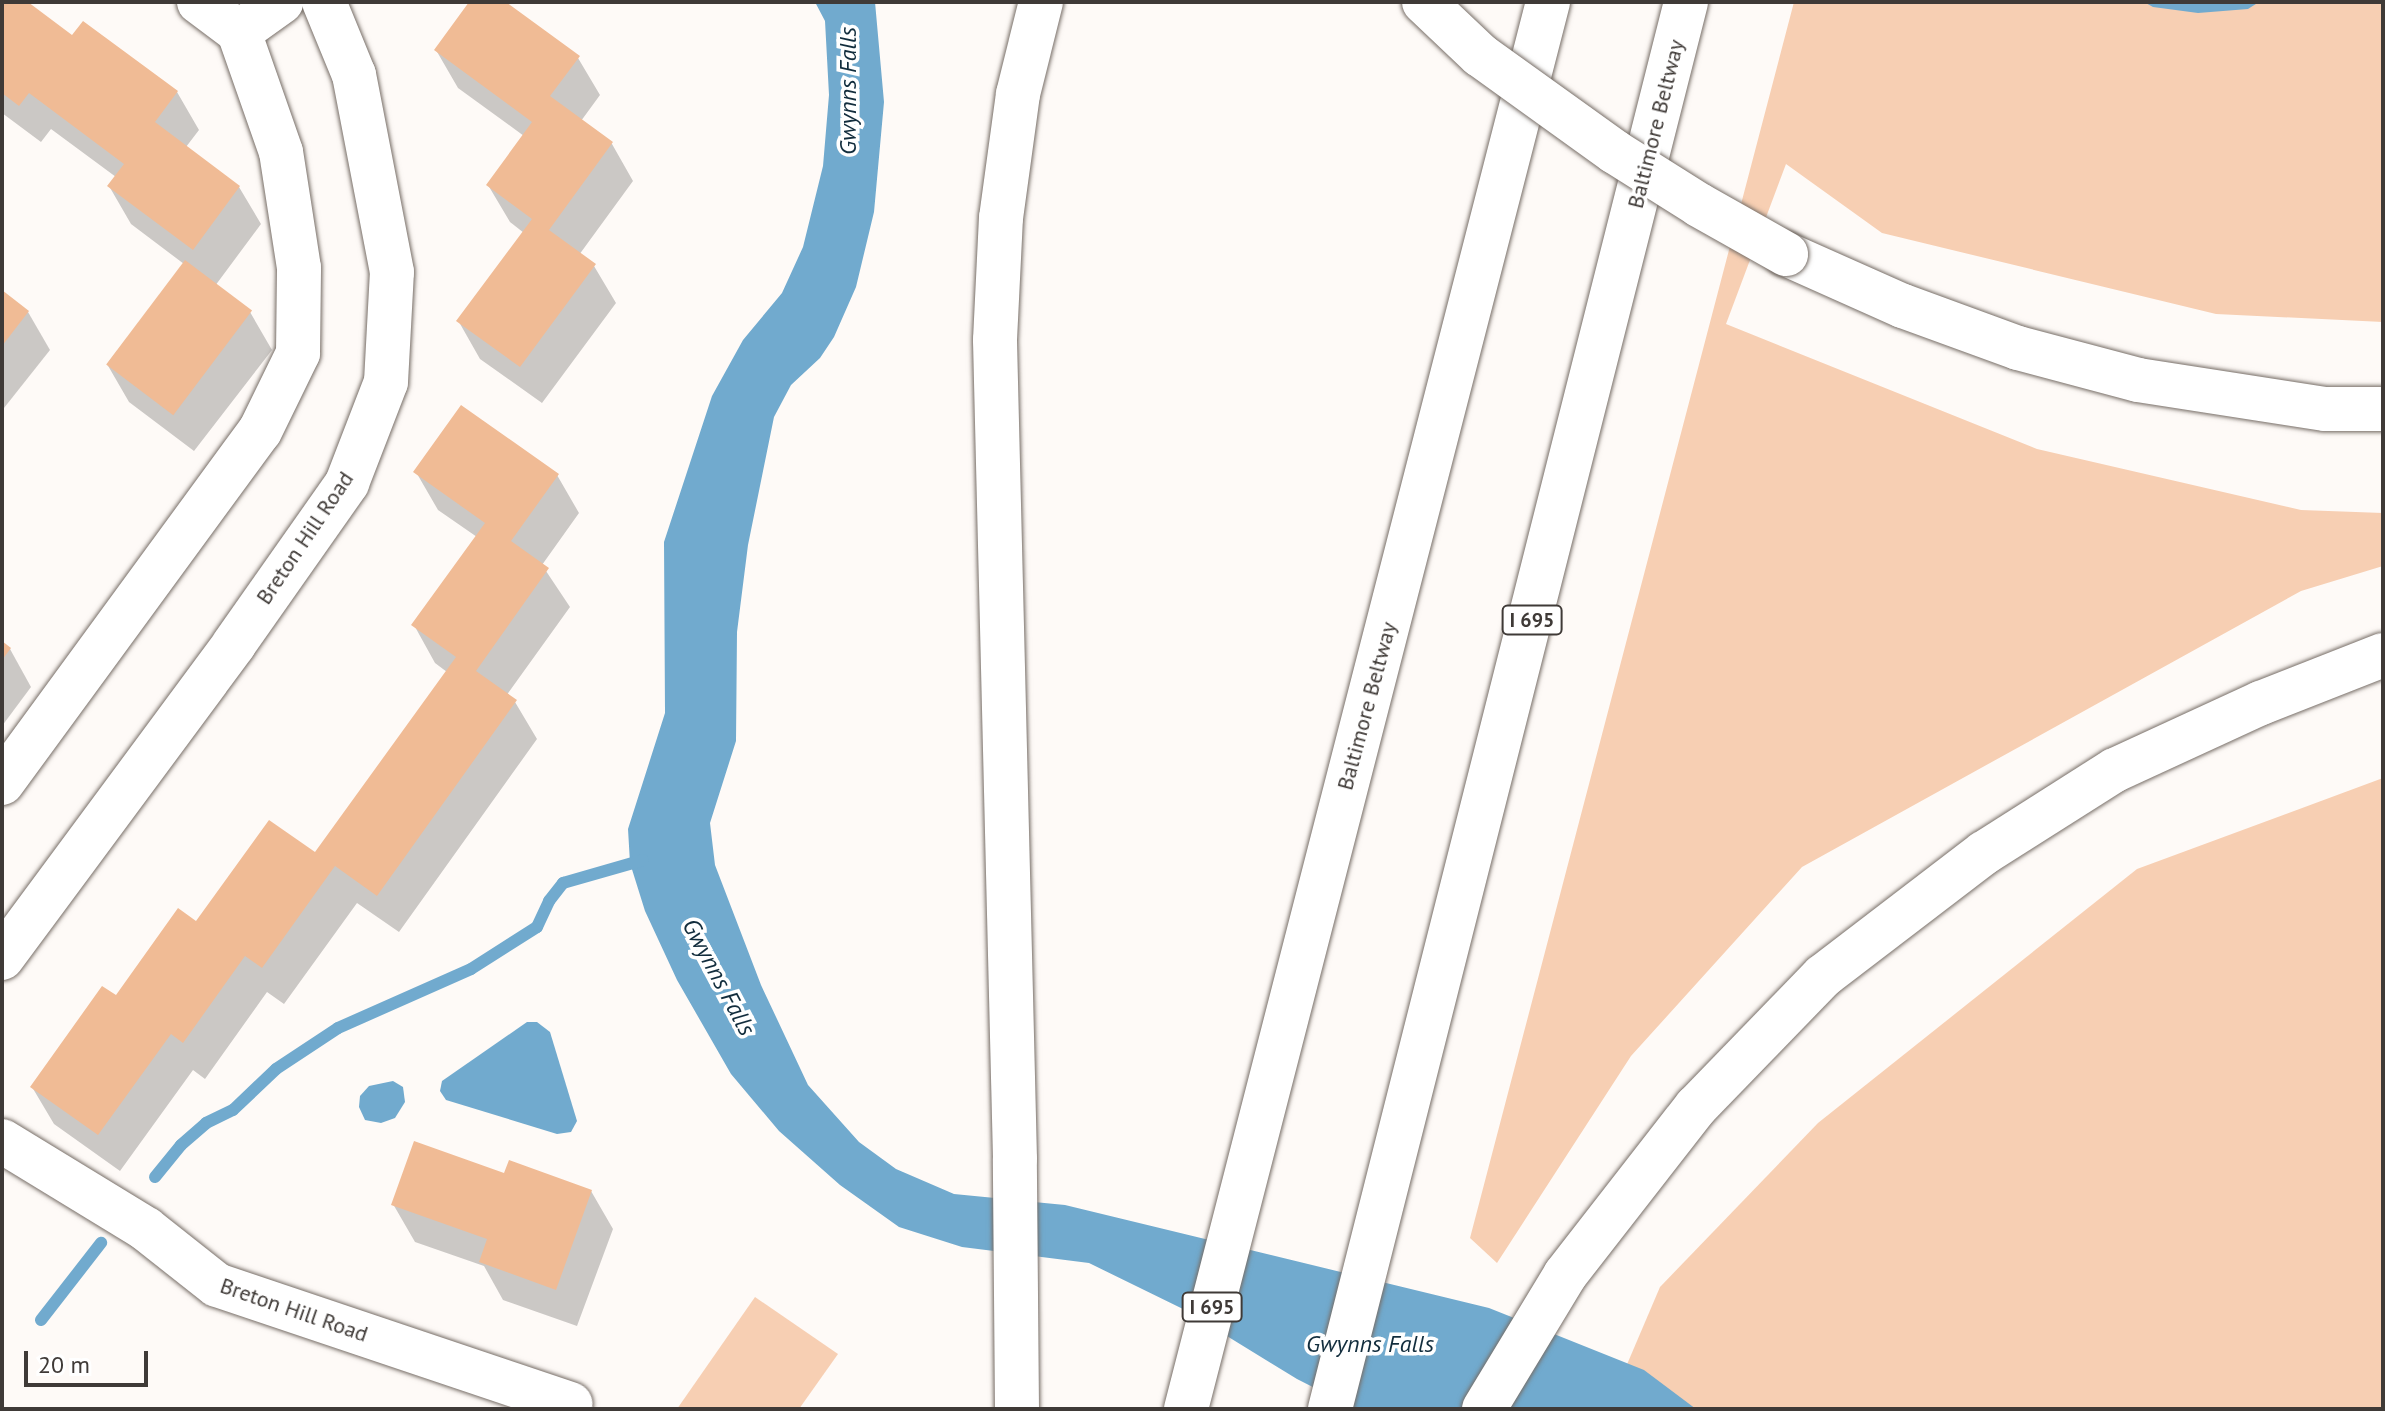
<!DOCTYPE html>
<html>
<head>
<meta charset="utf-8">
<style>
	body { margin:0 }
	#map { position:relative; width:2385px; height:1411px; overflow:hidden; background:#fefaf7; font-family:"PT Sans",sans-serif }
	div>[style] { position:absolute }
	.green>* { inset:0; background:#f7cfb3 }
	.water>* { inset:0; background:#71aace }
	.shadow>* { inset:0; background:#0003 }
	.stream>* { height:12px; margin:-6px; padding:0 6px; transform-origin:6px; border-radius:6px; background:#71aace }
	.building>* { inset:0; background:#f0bb95; transform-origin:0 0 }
	.roads { filter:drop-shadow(0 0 2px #776e67) drop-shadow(0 0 2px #776e67) }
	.minor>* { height:44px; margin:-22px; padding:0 22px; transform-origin:22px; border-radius:22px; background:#fff }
	.highway>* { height:44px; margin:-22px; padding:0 22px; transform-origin:22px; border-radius:22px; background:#fff }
	.bridges { filter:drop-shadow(0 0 2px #776e67) drop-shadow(0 0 2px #776e67) }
	.highway-bridge>* { height:44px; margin:-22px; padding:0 22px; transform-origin:22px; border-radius:22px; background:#fff }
	span { translate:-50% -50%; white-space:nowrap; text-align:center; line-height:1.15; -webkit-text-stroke:7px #fff; paint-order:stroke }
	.shield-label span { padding:2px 6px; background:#fff; border:2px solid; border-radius:6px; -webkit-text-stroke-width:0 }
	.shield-label { font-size:20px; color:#3f3a37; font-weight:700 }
	.street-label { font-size:22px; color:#3f3a37 }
	.water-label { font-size:24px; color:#122d3d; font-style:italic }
	.frame { position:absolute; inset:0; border:4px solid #3f3a37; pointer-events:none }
	.scale { position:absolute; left:24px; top:1351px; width:124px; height:36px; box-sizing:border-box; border:4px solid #3f3a37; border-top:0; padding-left:10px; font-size:24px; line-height:28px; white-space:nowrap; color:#3f3a37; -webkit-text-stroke:6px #fff; paint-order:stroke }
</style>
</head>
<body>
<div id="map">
	<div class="green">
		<i style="clip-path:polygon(1794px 2px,2383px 2px,2383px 322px,2216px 314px,1882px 233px,1786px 164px,1726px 324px,2037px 449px,2301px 510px,2383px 513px,2383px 566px,2301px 591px,1802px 867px,1631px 1056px,1497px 1263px,1470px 1238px)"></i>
		<i style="clip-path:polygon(2383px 778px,2383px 1409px,1608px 1409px,1660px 1287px,1818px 1123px,2137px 869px)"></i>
		<i style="clip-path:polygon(755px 1297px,838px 1354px,799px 1409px,677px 1409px)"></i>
	</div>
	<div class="water">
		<i style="clip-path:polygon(815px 2px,875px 2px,884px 102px,874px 212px,856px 287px,834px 337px,820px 358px,791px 385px,774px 417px,748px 545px,737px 632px,736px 741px,710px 823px,715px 865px,761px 985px,808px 1085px,859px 1142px,896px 1169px,954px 1194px,1065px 1205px,1489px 1308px,1644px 1370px,1696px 1409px,1356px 1409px,1297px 1379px,1183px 1309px,1089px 1263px,962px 1247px,899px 1227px,840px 1185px,779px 1131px,731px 1074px,677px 980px,645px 911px,630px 863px,628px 829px,665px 713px,664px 542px,712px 396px,743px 340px,782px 293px,803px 247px,823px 166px,829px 95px,825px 21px)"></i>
		<i style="clip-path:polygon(2144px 2px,2259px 2px,2248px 9px,2198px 13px,2153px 7px)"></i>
		<i style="clip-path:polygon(527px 1022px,537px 1022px,550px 1032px,577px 1121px,571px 1132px,557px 1134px,446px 1100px,440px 1091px,442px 1081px)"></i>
		<i style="clip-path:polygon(393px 1081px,403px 1087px,405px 1102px,395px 1118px,381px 1123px,365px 1120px,359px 1107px,360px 1096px,369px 1086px)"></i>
	</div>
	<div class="shadow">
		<i style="clip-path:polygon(2px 2px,25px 2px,73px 38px,177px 92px,199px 130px,186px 147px,239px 187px,261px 224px,215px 286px,250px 312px,272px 350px,194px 451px,129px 402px,107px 364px,184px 264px,131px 224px,109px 186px,116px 177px,51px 129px,41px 142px,2px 113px)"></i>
		<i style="clip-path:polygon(472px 2px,502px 2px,578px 58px,600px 95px,581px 121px,612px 144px,633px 181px,579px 255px,594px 266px,616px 303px,542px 403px,480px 359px,459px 322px,524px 233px,510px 222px,488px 185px,524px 136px,458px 88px,436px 50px)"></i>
		<i style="clip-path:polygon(2px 292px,28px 312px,50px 350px,4px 408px)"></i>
		<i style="clip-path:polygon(416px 472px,557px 475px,579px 513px,542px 565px,570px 607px,506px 696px,515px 702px,537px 739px,399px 932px,357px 903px,284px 1004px,267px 992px,205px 1079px,193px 1070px,120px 1171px,54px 1124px,32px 1087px,116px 998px,197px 924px,316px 855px,447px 672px,435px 663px,414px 625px,477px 537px,438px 510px)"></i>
		<i style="clip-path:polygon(2px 644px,10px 649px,31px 687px,2px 726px)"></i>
		<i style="clip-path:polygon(505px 1176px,591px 1191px,613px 1229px,577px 1326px,503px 1300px,484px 1266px,415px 1242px,393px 1204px)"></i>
	</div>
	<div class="stream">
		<i style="left:155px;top:1177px;width:41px;rotate:-50.9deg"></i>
		<i style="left:181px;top:1145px;width:33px;rotate:-41deg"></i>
		<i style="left:206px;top:1123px;width:30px;rotate:-26deg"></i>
		<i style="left:233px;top:1110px;width:59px;rotate:-43.6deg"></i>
		<i style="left:276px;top:1069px;width:74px;rotate:-33.5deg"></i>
		<i style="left:338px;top:1028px;width:145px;rotate:-23.9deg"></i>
		<i style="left:471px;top:969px;width:78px;rotate:-32.5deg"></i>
		<i style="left:537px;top:927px;width:29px;rotate:-65deg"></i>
		<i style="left:549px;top:901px;width:23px;rotate:-52deg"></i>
		<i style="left:563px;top:883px;width:83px;rotate:-16deg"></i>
		<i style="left:41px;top:1320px;width:98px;rotate:-52.1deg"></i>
	</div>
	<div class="building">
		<i style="clip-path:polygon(2px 2px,28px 2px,72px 35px,83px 21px,178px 91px,155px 122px,240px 186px,193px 250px,107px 186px,124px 164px,29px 93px,19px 106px,2px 93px)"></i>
		<i style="clip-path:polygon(469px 2px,506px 2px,580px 56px,550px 96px,613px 142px,549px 230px,596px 264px,520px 367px,456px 321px,532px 219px,486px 185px,532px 122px,434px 50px)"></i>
		<i style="left:185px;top:260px;width:84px;height:131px;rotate:37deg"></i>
		<i style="clip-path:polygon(2px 290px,29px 311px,2px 346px)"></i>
		<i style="clip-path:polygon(461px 405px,559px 474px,511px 541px,549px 568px,476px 671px,517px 700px,377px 896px,335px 866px,262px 968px,245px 956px,183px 1043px,171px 1034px,98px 1135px,30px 1087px,102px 986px,116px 995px,178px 908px,196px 921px,269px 820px,315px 852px,456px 657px,411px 625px,485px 523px,413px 472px)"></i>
		<i style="clip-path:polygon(2px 641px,11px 648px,2px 660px)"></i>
		<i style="clip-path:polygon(414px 1141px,504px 1173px,509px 1160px,592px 1190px,556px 1290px,479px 1262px,487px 1239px,391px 1205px)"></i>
	</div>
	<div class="roads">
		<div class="minor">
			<i style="left:199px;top:2px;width:50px;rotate:36.9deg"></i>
			<i style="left:239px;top:32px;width:52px;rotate:-35.5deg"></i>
			<i style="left:2px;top:783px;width:436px;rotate:-53.8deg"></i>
			<i style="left:260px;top:431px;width:87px;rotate:-64deg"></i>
			<i style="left:298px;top:353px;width:85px;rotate:-89.3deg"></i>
			<i style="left:299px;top:268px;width:117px;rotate:-98.8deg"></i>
			<i style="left:281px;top:152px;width:127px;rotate:-109.3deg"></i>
			<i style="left:2px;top:958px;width:390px;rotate:-53.5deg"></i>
			<i style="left:234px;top:644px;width:197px;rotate:-54.9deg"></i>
			<i style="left:347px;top:483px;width:108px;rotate:-68.9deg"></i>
			<i style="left:386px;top:382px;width:110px;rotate:-86.9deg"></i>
			<i style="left:392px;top:272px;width:201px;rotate:-100.9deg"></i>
			<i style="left:354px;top:75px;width:79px;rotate:-112.3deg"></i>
			<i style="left:2px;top:1141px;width:169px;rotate:31.4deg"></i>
			<i style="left:146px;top:1229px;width:90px;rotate:38.3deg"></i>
			<i style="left:217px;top:1285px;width:373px;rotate:18.6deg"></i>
		</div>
		<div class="highway">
			<i style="left:1786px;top:254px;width:128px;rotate:24deg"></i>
			<i style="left:1903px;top:306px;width:122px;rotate:20.1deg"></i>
			<i style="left:2018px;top:348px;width:124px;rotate:14.9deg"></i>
			<i style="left:2138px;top:380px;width:189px;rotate:8.8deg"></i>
			<i style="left:2325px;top:409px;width:58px"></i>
			<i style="left:1017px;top:1409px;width:250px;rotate:-90.5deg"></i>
			<i style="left:1015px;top:1159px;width:819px;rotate:-91.4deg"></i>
			<i style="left:995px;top:340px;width:122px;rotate:-87.2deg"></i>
			<i style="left:1001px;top:218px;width:125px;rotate:-82.2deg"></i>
			<i style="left:1018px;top:94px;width:95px;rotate:-76deg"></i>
			<i style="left:1186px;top:1409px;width:1453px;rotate:-75.57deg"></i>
			<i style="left:1330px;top:1409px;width:1451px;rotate:-75.8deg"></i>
			<i style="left:1484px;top:1409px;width:157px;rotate:-58.8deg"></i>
			<i style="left:1565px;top:1275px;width:213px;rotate:-52.1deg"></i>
			<i style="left:1696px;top:1107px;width:182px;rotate:-45.9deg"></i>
			<i style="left:1823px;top:976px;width:203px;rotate:-37.4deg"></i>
			<i style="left:1984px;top:853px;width:155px;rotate:-32.4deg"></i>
			<i style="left:2115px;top:770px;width:161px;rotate:-24.7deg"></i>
			<i style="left:2261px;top:703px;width:131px;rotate:-21.5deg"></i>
		</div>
	</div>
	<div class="bridges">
		<div class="highway-bridge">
			<i style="left:1424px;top:2px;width:77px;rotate:43.4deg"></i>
			<i style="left:1480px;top:55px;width:166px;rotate:35.7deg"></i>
			<i style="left:1615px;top:152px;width:99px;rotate:32.2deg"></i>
			<i style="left:1699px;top:205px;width:100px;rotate:29.4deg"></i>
		</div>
	</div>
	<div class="shield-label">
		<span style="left:1532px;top:620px">I 695</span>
		<span style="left:1212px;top:1307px">I 695</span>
	</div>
	<div class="street-label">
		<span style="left:1656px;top:124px;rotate:-76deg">Baltimore Beltway</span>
		<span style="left:305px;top:538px;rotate:-56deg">Breton Hill Road</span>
		<span style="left:1367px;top:706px;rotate:-75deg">Baltimore Beltway</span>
		<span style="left:294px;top:1310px;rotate:19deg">Breton Hill Road</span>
	</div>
	<div class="water-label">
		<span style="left:848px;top:91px;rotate:-90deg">Gwynns Falls</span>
		<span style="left:719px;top:977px;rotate:62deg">Gwynns Falls</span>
		<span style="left:1370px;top:1344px">Gwynns Falls</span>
	</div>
	<div class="frame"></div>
	<div class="scale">20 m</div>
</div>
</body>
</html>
